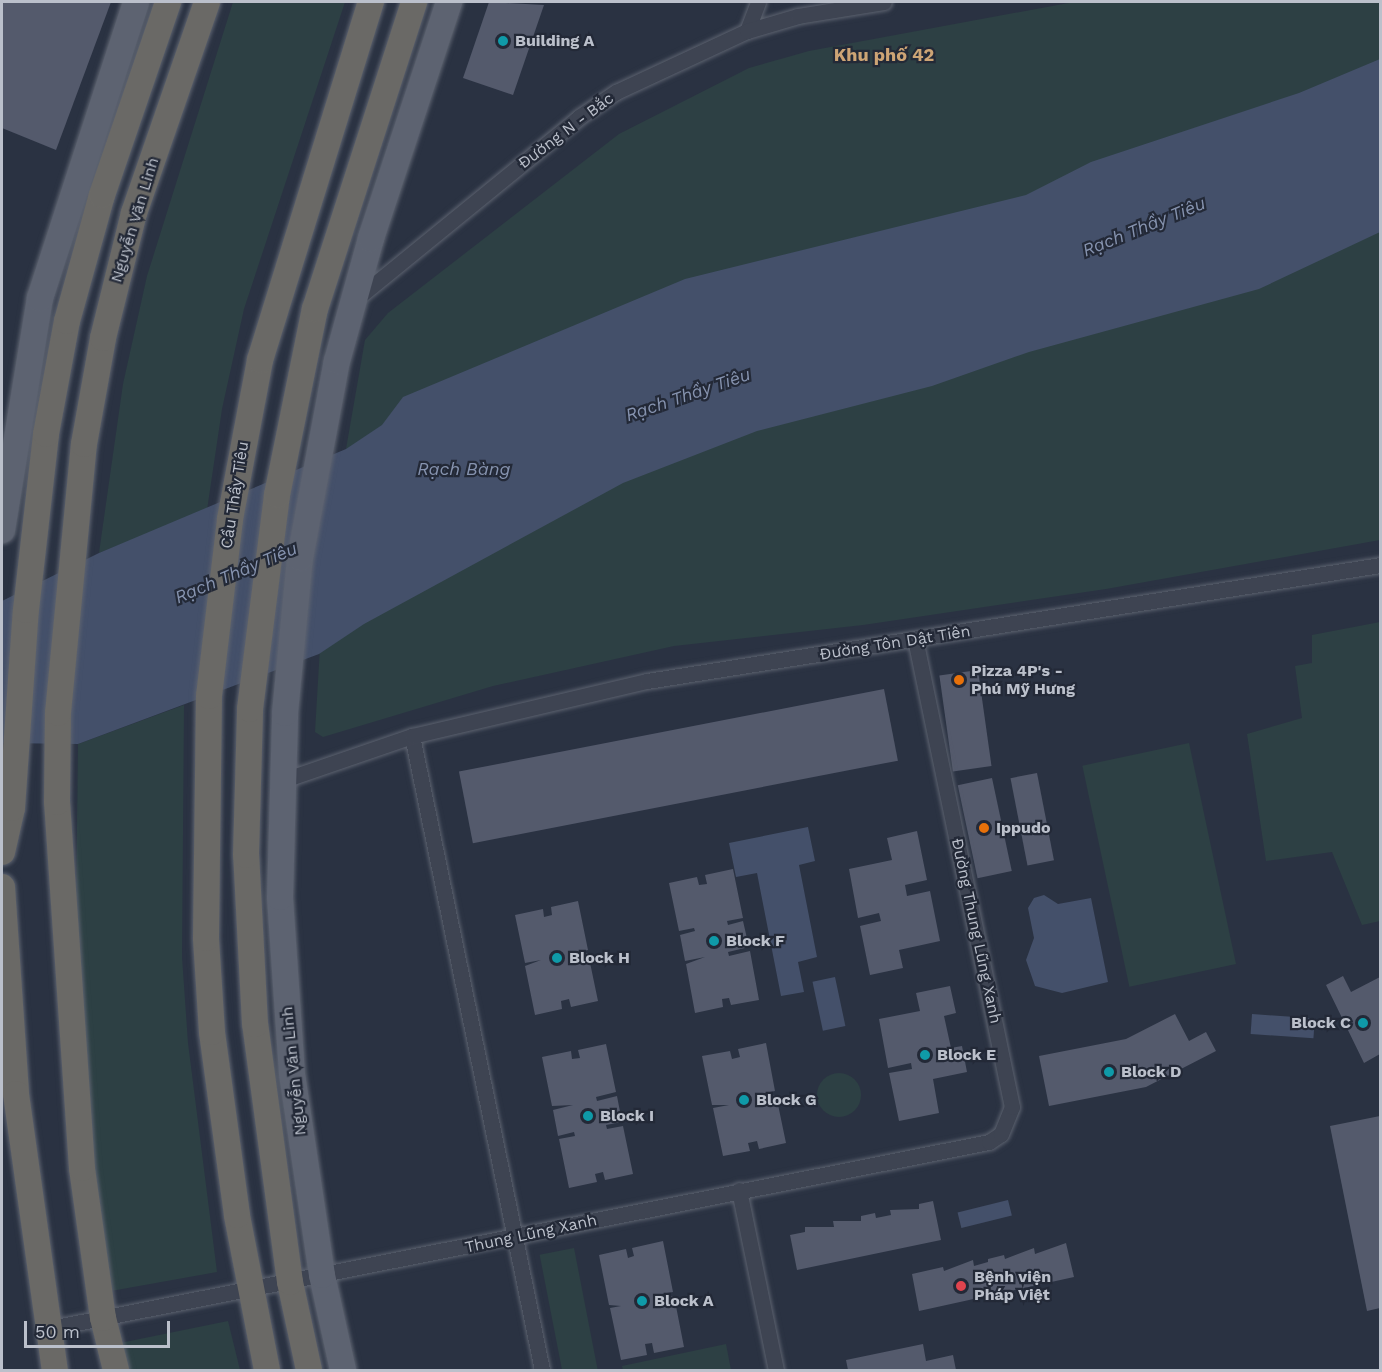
<!DOCTYPE html>
<html>
<head>
<meta charset="utf-8">
<style>
	body { margin:0 }
	#map { position:relative; width:1382px; height:1372px; overflow:hidden; background:#2a3242; font-family:"Work Sans",sans-serif }
	div>[style] { position:absolute }
	.green>* { inset:0; background:#2d4044; transform-origin:0 0 }
	.round { border-radius:50% }
	.water>* { inset:0; background:#44506a; transform-origin:0 0 }
	.building>* { inset:0; background:#545a6c; transform-origin:0 0 }
	.roads { filter:drop-shadow(0 0 2px #5c626f) drop-shadow(0 0 2px #5c626f) }
	.minor>* { height:15px; margin:-7.5px; padding:0 7.5px; transform-origin:7.5px; border-radius:7.5px; background:#3e4452 }
	.primary>* { height:26px; margin:-13px; padding:0 13px; transform-origin:13px; border-radius:13px; background:#5d6371 }
	.trunk>* { height:26px; margin:-13px; padding:0 13px; transform-origin:13px; border-radius:13px; background:#6a6966 }
	.dots>* { width:16px; height:16px; translate:-50% -50%; box-sizing:border-box; border:3px solid #232937; border-radius:50% }
	span { translate:-50% -50%; white-space:nowrap; text-align:center; line-height:1.15; -webkit-text-stroke:4.5px #232937; paint-order:stroke }
	.poi-label { font-size:16px; color:#bbc0cb; font-weight:700 }
	.left { translate:0 -50%; text-align:left }
	.right { translate:-100% -50%; text-align:right }
	.street-label { font-size:16px; color:#bbc0cb }
	.neighbourhood-label { font-size:18px; color:#cda475; font-weight:700 }
	.water-label { font-size:18px; color:#8693af; font-style:italic }
	.frame { position:absolute; inset:0; border:3px solid #bbc0cb; pointer-events:none }
	.scale { position:absolute; left:24px; top:1321px; width:146px; height:27px; box-sizing:border-box; border:3px solid #bbc0cb; border-top:0; padding-left:8px; font-size:18px; line-height:21px; white-space:nowrap; color:#bbc0cb; -webkit-text-stroke:4px #232937; paint-order:stroke }
</style>
</head>
<body>
<div id="map">
	<div class="green">
		<i style="clip-path:polygon(233px 2px,345px 2px,244px 309px,222px 409px,207px 510px,99px 553px,123px 384px,147px 276px)"></i>
		<i style="clip-path:polygon(1074px 2px,1380px 2px,1380px 100px,346px 449px,365px 340px,388px 313px,619px 134px,749px 68px,809px 51px)"></i>
		<i style="clip-path:polygon(1380px 187px,1380px 540px,1106px 589px,863px 625px,674px 646px,493px 686px,323px 737px,315px 732px,322px 613px,554px 502px)"></i>
		<i style="clip-path:polygon(1380px 622px,1380px 921px,1362px 925px,1332px 852px,1266px 861px,1247px 734px,1302px 718px,1295px 666px,1312px 663px,1312px 635px)"></i>
		<i style="clip-path:polygon(184px 705px,182px 957px,188px 1043px,217px 1272px,111px 1291px,93px 1183px,76px 915px,78px 744px)"></i>
		<i style="left:1189px;top:743px;width:226px;height:109px;rotate:78deg"></i>
		<i class="round" style="left:817px;top:1073px;width:44px;height:44px"></i>
		<i style="left:574px;top:1248px;width:124px;height:35px;rotate:79deg"></i>
		<i style="clip-path:polygon(228px 1321px,240px 1370px,126px 1370px,120px 1343px)"></i>
		<i style="clip-path:polygon(726px 1344px,731px 1370px,623px 1370px,622px 1366px)"></i>
	</div>
	<div class="water">
		<i style="clip-path:polygon(1380px 59px,1380px 232px,1259px 289px,1029px 352px,932px 386px,757px 431px,623px 483px,364px 624px,319px 654px,78px 744px,2px 743px,2px 601px,99px 553px,346px 449px,382px 425px,403px 397px,685px 279px,1026px 195px,1091px 162px,1299px 93px)"></i>
		<i style="clip-path:polygon(808px 827px,815px 861px,799px 865px,817px 957px,798px 962px,804px 992px,781px 996px,757px 873px,736px 877px,729px 843px)"></i>
		<i style="clip-path:polygon(1044px 895px,1058px 904px,1091px 898px,1108px 982px,1062px 993px,1035px 986px,1026px 960px,1034px 938px,1028px 908px,1034px 898px)"></i>
		<i style="left:835px;top:977px;width:50px;height:23px;rotate:78deg"></i>
		<i style="left:1252px;top:1014px;width:63px;height:20px;rotate:4deg"></i>
		<i style="left:1008px;top:1200px;width:16px;height:52px;rotate:76deg"></i>
	</div>
	<div class="building">
		<i style="clip-path:polygon(2px 2px,111px 2px,56px 150px,2px 128px)"></i>
		<i style="clip-path:polygon(489px 2px,544px 5px,513px 95px,463px 78px)"></i>
		<i style="left:978px;top:670px;width:97px;height:39px;rotate:82deg"></i>
		<i style="left:884px;top:689px;width:73px;height:433px;rotate:79deg"></i>
		<i style="left:1037px;top:773px;width:89px;height:27px;rotate:79deg"></i>
		<i style="left:992px;top:778px;width:95px;height:35px;rotate:78deg"></i>
		<i style="clip-path:polygon(917px 831px,927px 880px,905px 885px,907px 896px,930px 891px,940px 941px,899px 950px,903px 968px,870px 975px,860px 926px,881px 921px,879px 913px,858px 918px,849px 869px,892px 860px,887px 838px)"></i>
		<i style="clip-path:polygon(733px 869px,743px 918px,727px 921px,728px 925px,743px 921px,749px 947px,728px 952px,729px 956px,750px 951px,759px 1000px,731px 1005px,729px 998px,722px 999px,723px 1007px,695px 1013px,686px 964px,705px 957px,685px 961px,680px 935px,695px 931px,694px 928px,679px 931px,669px 883px,697px 877px,699px 885px,707px 884px,705px 875px)"></i>
		<i style="clip-path:polygon(578px 901px,588px 950px,572px 953px,573px 957px,588px 953px,598px 1001px,571px 1007px,569px 999px,561px 1001px,562px 1009px,535px 1015px,525px 966px,541px 960px,525px 963px,515px 915px,543px 909px,544px 917px,552px 915px,551px 907px)"></i>
		<i style="clip-path:polygon(1343px 976px,1351px 992px,1380px 977px,1380px 1054px,1364px 1063px,1326px 985px)"></i>
		<i style="clip-path:polygon(950px 986px,956px 1013px,944px 1016px,951px 1048px,962px 1046px,967px 1072px,933px 1079px,939px 1113px,899px 1121px,889px 1073px,912px 1069px,911px 1063px,888px 1068px,879px 1019px,920px 1011px,916px 993px)"></i>
		<i style="clip-path:polygon(1175px 1014px,1189px 1041px,1206px 1032px,1216px 1051px,1146px 1087px,1049px 1106px,1039px 1056px,1126px 1039px)"></i>
		<i style="clip-path:polygon(766px 1043px,775px 1091px,759px 1094px,760px 1099px,776px 1095px,786px 1143px,759px 1149px,757px 1141px,748px 1143px,750px 1151px,723px 1156px,713px 1108px,729px 1105px,712px 1105px,702px 1056px,730px 1051px,732px 1059px,740px 1057px,738px 1049px)"></i>
		<i style="clip-path:polygon(606px 1044px,616px 1092px,596px 1097px,597px 1101px,617px 1096px,622px 1122px,606px 1125px,607px 1129px,623px 1126px,633px 1174px,605px 1180px,603px 1172px,595px 1174px,597px 1182px,569px 1188px,559px 1139px,575px 1136px,574px 1132px,558px 1136px,553px 1110px,573px 1105px,552px 1106px,542px 1057px,571px 1051px,572px 1059px,580px 1058px,578px 1050px)"></i>
		<i style="clip-path:polygon(1380px 1116px,1380px 1308px,1367px 1311px,1330px 1126px)"></i>
		<i style="clip-path:polygon(933px 1201px,941px 1240px,797px 1270px,790px 1235px,805px 1232px,805px 1227px,834px 1227px,833px 1221px,861px 1221px,861px 1216px,875px 1213px,876px 1218px,891px 1215px,890px 1210px,919px 1209px,919px 1204px)"></i>
		<i style="clip-path:polygon(663px 1241px,673px 1292px,655px 1295px,656px 1299px,674px 1296px,684px 1347px,654px 1353px,652px 1343px,645px 1344px,647px 1355px,621px 1360px,610px 1308px,621px 1306px,609px 1305px,599px 1255px,626px 1249px,628px 1258px,634px 1256px,632px 1248px)"></i>
		<i style="clip-path:polygon(1066px 1243px,1074px 1277px,919px 1311px,912px 1274px,943px 1267px,944px 1271px,973px 1260px,974px 1266px,988px 1262px,988px 1259px,1004px 1255px,1005px 1259px,1034px 1248px,1035px 1254px)"></i>
		<i style="clip-path:polygon(923px 1344px,926px 1361px,953px 1355px,956px 1370px,848px 1370px,846px 1360px)"></i>
	</div>
	<div class="roads">
		<div class="minor">
			<i style="left:747px;top:31px;width:31px;rotate:-69deg"></i>
			<i style="left:355px;top:300px;width:289px;rotate:-39.2deg"></i>
			<i style="left:579px;top:117px;width:45px;rotate:-34deg"></i>
			<i style="left:616px;top:92px;width:145px;rotate:-25deg"></i>
			<i style="left:747px;top:31px;width:53px;rotate:-16.4deg"></i>
			<i style="left:798px;top:16px;width:87px;rotate:-9.2deg"></i>
			<i style="left:412px;top:736px;width:647px;rotate:78.41deg"></i>
			<i style="left:281px;top:781px;width:139px;rotate:-19deg"></i>
			<i style="left:412px;top:736px;width:241px;rotate:-13.2deg"></i>
			<i style="left:647px;top:681px;width:742px;rotate:-8.99deg"></i>
			<i style="left:739px;top:1190px;width:184px;rotate:78.4deg"></i>
			<i style="left:46px;top:1329px;width:961px;rotate:-11.22deg"></i>
			<i style="left:989px;top:1142px;width:14px;rotate:-34deg"></i>
			<i style="left:1001px;top:1134px;width:29px;rotate:-68deg"></i>
			<i style="left:1012px;top:1107px;width:477px;rotate:-101.7deg"></i>
		</div>
		<div class="primary">
			<i style="left:2px;top:530px;width:235px;rotate:-80.7deg"></i>
			<i style="left:40px;top:298px;width:311px;rotate:-72deg"></i>
			<i style="left:343px;top:1370px;width:97px;rotate:-102.5deg"></i>
			<i style="left:322px;top:1275px;width:203px;rotate:-98.5deg"></i>
			<i style="left:292px;top:1074px;width:177px;rotate:-93.9deg"></i>
			<i style="left:280px;top:897px;width:184px;rotate:-88.4deg"></i>
			<i style="left:285px;top:713px;width:156px;rotate:-84.5deg"></i>
			<i style="left:300px;top:558px;width:200px;rotate:-79.4deg"></i>
			<i style="left:337px;top:361px;width:128px;rotate:-74.5deg"></i>
			<i style="left:371px;top:238px;width:249px;rotate:-71.7deg"></i>
		</div>
		<div class="trunk">
			<i style="left:2px;top:852px;width:45px;rotate:-77.2deg"></i>
			<i style="left:12px;top:808px;width:198px;rotate:-86deg"></i>
			<i style="left:26px;top:610px;width:177px;rotate:-83.5deg"></i>
			<i style="left:46px;top:434px;width:115px;rotate:-79.5deg"></i>
			<i style="left:67px;top:321px;width:131px;rotate:-74.5deg"></i>
			<i style="left:102px;top:195px;width:204px;rotate:-71.1deg"></i>
			<i style="left:2px;top:887px;width:207px;rotate:86.1deg"></i>
			<i style="left:16px;top:1094px;width:279px;rotate:82deg"></i>
			<i style="left:116px;top:1370px;width:54px;rotate:-104deg"></i>
			<i style="left:103px;top:1318px;width:151px;rotate:-98deg"></i>
			<i style="left:82px;top:1168px;width:367px;rotate:-93.9deg"></i>
			<i style="left:57px;top:802px;width:89px;rotate:-89.4deg"></i>
			<i style="left:58px;top:713px;width:270px;rotate:-84.5deg"></i>
			<i style="left:84px;top:444px;width:108px;rotate:-79.8deg"></i>
			<i style="left:103px;top:338px;width:129px;rotate:-76.1deg"></i>
			<i style="left:134px;top:213px;width:223px;rotate:-70.9deg"></i>
			<i style="left:267px;top:1370px;width:158px;rotate:-101deg"></i>
			<i style="left:237px;top:1215px;width:185px;rotate:-97.8deg"></i>
			<i style="left:212px;top:1032px;width:94px;rotate:-93.7deg"></i>
			<i style="left:206px;top:938px;width:242px;rotate:-89.3deg"></i>
			<i style="left:209px;top:696px;width:178px;rotate:-83.2deg"></i>
			<i style="left:230px;top:519px;width:162px;rotate:-79.3deg"></i>
			<i style="left:260px;top:360px;width:375px;rotate:-72.8deg"></i>
			<i style="left:309px;top:1370px;width:90px;rotate:-102.2deg"></i>
			<i style="left:290px;top:1282px;width:260px;rotate:-97.7deg"></i>
			<i style="left:255px;top:1024px;width:169px;rotate:-93deg"></i>
			<i style="left:246px;top:855px;width:146px;rotate:-88.4deg"></i>
			<i style="left:250px;top:709px;width:216px;rotate:-82.8deg"></i>
			<i style="left:277px;top:495px;width:190px;rotate:-78.5deg"></i>
			<i style="left:315px;top:309px;width:323px;rotate:-72.1deg"></i>
		</div>
	</div>
	<div class="dots">
		<i style="left:503px;top:41px;background:#0f9aa8"></i>
		<i style="left:959px;top:680px;background:#e8710a"></i>
		<i style="left:984px;top:828px;background:#e8710a"></i>
		<i style="left:714px;top:941px;background:#0f9aa8"></i>
		<i style="left:557px;top:958px;background:#0f9aa8"></i>
		<i style="left:1363px;top:1023px;background:#0f9aa8"></i>
		<i style="left:925px;top:1055px;background:#0f9aa8"></i>
		<i style="left:1109px;top:1072px;background:#0f9aa8"></i>
		<i style="left:744px;top:1100px;background:#0f9aa8"></i>
		<i style="left:588px;top:1116px;background:#0f9aa8"></i>
		<i style="left:961px;top:1286px;background:#e0444e"></i>
		<i style="left:642px;top:1301px;background:#0f9aa8"></i>
	</div>
	<div class="poi-label">
		<span class="left" style="left:515px;top:41px">Building A</span>
		<span class="left" style="left:971px;top:680px">Pizza 4P's -<br>Phú Mỹ Hưng</span>
		<span class="left" style="left:996px;top:828px">Ippudo</span>
		<span class="left" style="left:726px;top:941px">Block F</span>
		<span class="left" style="left:569px;top:958px">Block H</span>
		<span class="right" style="left:1351px;top:1023px">Block C</span>
		<span class="left" style="left:937px;top:1055px">Block E</span>
		<span class="left" style="left:1121px;top:1072px">Block D</span>
		<span class="left" style="left:756px;top:1100px">Block G</span>
		<span class="left" style="left:600px;top:1116px">Block I</span>
		<span class="left" style="left:974px;top:1286px">Bệnh viện<br>Pháp Việt</span>
		<span class="left" style="left:654px;top:1301px">Block A</span>
	</div>
	<div class="street-label">
		<span style="left:566px;top:131px;rotate:-37deg">Đường N - Bắc</span>
		<span style="left:135px;top:220px;rotate:-73deg">Nguyễn Văn Linh</span>
		<span style="left:235px;top:495px;rotate:-81deg">Cầu Thầy Tiêu</span>
		<span style="left:895px;top:643px;rotate:-9deg">Đường Tôn Dật Tiên</span>
		<span style="left:976px;top:931px;rotate:78deg">Đường Thung Lũng Xanh</span>
		<span style="left:294px;top:1071px;rotate:-96deg">Nguyễn Văn Linh</span>
		<span style="left:531px;top:1234px;rotate:-12deg">Thung Lũng Xanh</span>
	</div>
	<div class="neighbourhood-label">
		<span style="left:884px;top:55px">Khu phố 42</span>
	</div>
	<div class="water-label">
		<span style="left:1144px;top:227px;rotate:-22deg">Rạch Thầy Tiêu</span>
		<span style="left:688px;top:395px;rotate:-19deg">Rạch Thầy Tiêu</span>
		<span style="left:464px;top:469px">Rạch Bàng</span>
		<span style="left:236px;top:573px;rotate:-23deg">Rạch Thầy Tiêu</span>
	</div>
	<div class="frame"></div>
	<div class="scale">50 m</div>
</div>
</body>
</html>
